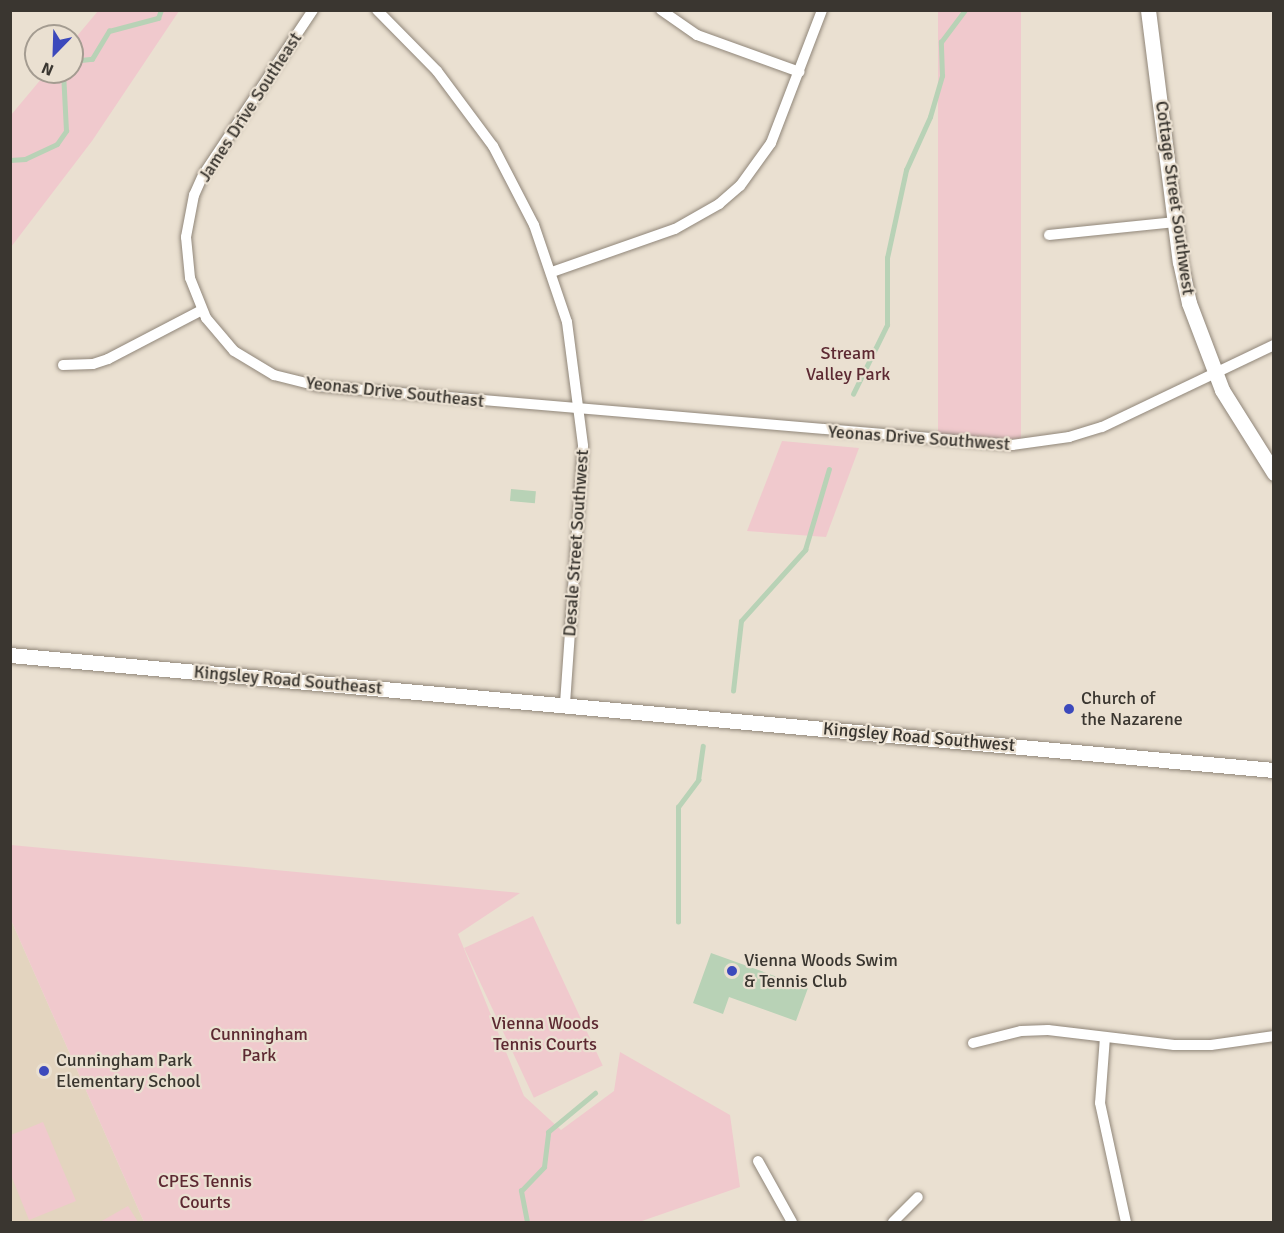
<!DOCTYPE html>
<html>
<head>
<meta charset="utf-8">
<style>
	body { margin:0 }
	#map { position:relative; width:1284px; height:1233px; overflow:hidden; background:#eae0d1; font-family:Signika,sans-serif }
	div>[style] { position:absolute }
	.built>* { inset:0; background:#e3d4bf }
	.green>* { inset:0; background:#f0c9cd; transform-origin:0 0 }
	.water>* { inset:0; background:#b8d2b6; transform-origin:0 0 }
	.stream>* { height:4.5px; margin:-2.25px; padding:0 2.25px; transform-origin:2.25px; border-radius:2.25px; background:#b8d2b6 }
	.roads { filter:drop-shadow(0 0 2px #908679) drop-shadow(0 0 2px #908679) }
	.street>* { height:10px; margin:-5px; padding:0 5px; transform-origin:5px; border-radius:5px; background:#fff }
	.secondary>* { height:15px; margin:-7.5px; padding:0 7.5px; transform-origin:7.5px; border-radius:7.5px; background:#fff }
	.dots>* { width:16px; height:16px; translate:-50% -50%; box-sizing:border-box; border:3px solid #eae0d1; border-radius:50% }
	span { translate:-50% -50%; white-space:nowrap; text-align:center; line-height:1.15; -webkit-text-stroke:4.5px #eae0d1; paint-order:stroke }
	.street-label { font-size:18px; color:#3a3630 }
	.park-label { font-size:18px; color:#5d2932 }
	.poi-label { font-size:18px; color:#3a3630 }
	.left { translate:0 -50%; text-align:left }
	.frame { position:absolute; inset:0; border:12px solid #3a3630; pointer-events:none }
	.north { position:absolute; left:24px; top:24px; width:60px; height:60px; box-sizing:border-box; background:#eae0d1; border:2px solid #a49c91; border-radius:50%; rotate:203deg; font-size:16px; font-weight:700; line-height:24px; text-align:center; color:#3a3630 }
	.north::after { content:''; display:block; margin:auto; width:21px; height:27px; background:#3c49bc; clip-path:polygon(50% 0,100% 100%,50% 72%,0 100%) }
</style>
</head>
<body>
<div id="map">
	<div class="built">
		<i style="clip-path:polygon(11px 920px,144px 1222px,11px 1222px)"></i>
	</div>
	<div class="green">
		<i style="clip-path:polygon(98px 11px,179px 11px,92px 141px,11px 247px,11px 115px,47px 72px,72px 72px,72px 42px)"></i>
		<i style="left:938px;top:11px;width:83px;height:428px"></i>
		<i style="clip-path:polygon(782px 441px,859px 448px,826px 537px,747px 531px)"></i>
		<i style="clip-path:polygon(11px 845px,520px 893px,458px 934px,524px 1096px,561px 1130px,614px 1091px,620px 1052px,730px 1115px,740px 1187px,639px 1222px,144px 1222px,11px 920px)"></i>
		<i style="left:533px;top:916px;width:165px;height:76px;rotate:65deg"></i>
		<i style="clip-path:polygon(43px 1122px,76px 1201px,29px 1220px,11px 1175px,11px 1135px)"></i>
		<i style="clip-path:polygon(128px 1206px,138px 1222px,100px 1222px)"></i>
	</div>
	<div class="water">
		<i style="left:511px;top:489px;width:25px;height:12px;rotate:5deg"></i>
		<i style="clip-path:polygon(711px 953px,808px 988px,796px 1021px,729px 997px,723px 1014px,693px 1003px)"></i>
	</div>
	<div class="stream">
		<i style="left:72px;top:61px;width:20px;rotate:-6deg"></i>
		<i style="left:92px;top:59px;width:33px;rotate:-59deg"></i>
		<i style="left:109px;top:31px;width:51px;rotate:-14.9deg"></i>
		<i style="left:158px;top:18px;width:9px;rotate:-69deg"></i>
		<i style="left:10px;top:160px;width:15px;rotate:-4deg"></i>
		<i style="left:25px;top:159px;width:35px;rotate:-25deg"></i>
		<i style="left:57px;top:144px;width:16px;rotate:-55deg"></i>
		<i style="left:66px;top:131px;width:59px;rotate:-92.9deg"></i>
		<i style="left:853px;top:394px;width:77px;rotate:-63.8deg"></i>
		<i style="left:887px;top:325px;width:67px;rotate:-90deg"></i>
		<i style="left:887px;top:258px;width:90px;rotate:-77.8deg"></i>
		<i style="left:906px;top:170px;width:58px;rotate:-65.6deg"></i>
		<i style="left:930px;top:117px;width:43px;rotate:-73.7deg"></i>
		<i style="left:942px;top:76px;width:34px;rotate:-92deg"></i>
		<i style="left:941px;top:42px;width:40px;rotate:-53deg"></i>
		<i style="left:733px;top:691px;width:70px;rotate:-83.5deg"></i>
		<i style="left:741px;top:621px;width:96px;rotate:-48deg"></i>
		<i style="left:805px;top:550px;width:84px;rotate:-73.5deg"></i>
		<i style="left:678px;top:922px;width:115px;rotate:-90deg"></i>
		<i style="left:678px;top:807px;width:34px;rotate:-53deg"></i>
		<i style="left:698px;top:780px;width:34px;rotate:-82deg"></i>
		<i style="left:527px;top:1222px;width:32px;rotate:-101deg"></i>
		<i style="left:521px;top:1191px;width:33px;rotate:-46deg"></i>
		<i style="left:544px;top:1167px;width:35px;rotate:-83deg"></i>
		<i style="left:548px;top:1132px;width:61px;rotate:-39.7deg"></i>
	</div>
	<div class="roads">
		<div class="street">
			<i style="left:313px;top:10px;width:198px;rotate:123.7deg"></i>
			<i style="left:203px;top:175px;width:22px;rotate:114deg"></i>
			<i style="left:194px;top:195px;width:43px;rotate:100.8deg"></i>
			<i style="left:186px;top:237px;width:41px;rotate:84.4deg"></i>
			<i style="left:190px;top:278px;width:43px;rotate:68.2deg"></i>
			<i style="left:206px;top:318px;width:43px;rotate:49.7deg"></i>
			<i style="left:234px;top:351px;width:47px;rotate:31deg"></i>
			<i style="left:274px;top:375px;width:45px;rotate:14deg"></i>
			<i style="left:318px;top:386px;width:697px;rotate:4.86deg"></i>
			<i style="left:1012px;top:445px;width:58px;rotate:-8deg"></i>
			<i style="left:1069px;top:437px;width:34px;rotate:-17deg"></i>
			<i style="left:1102px;top:427px;width:191px;rotate:-25.5deg"></i>
			<i style="left:377px;top:10px;width:86px;rotate:45.5deg"></i>
			<i style="left:437px;top:71px;width:94px;rotate:53.3deg"></i>
			<i style="left:493px;top:146px;width:89px;rotate:62.6deg"></i>
			<i style="left:534px;top:225px;width:102px;rotate:71.2deg"></i>
			<i style="left:567px;top:322px;width:125px;rotate:82.6deg"></i>
			<i style="left:583px;top:446px;width:260px;rotate:94deg"></i>
			<i style="left:661px;top:10px;width:44px;rotate:34.8deg"></i>
			<i style="left:697px;top:35px;width:109px;rotate:19.8deg"></i>
			<i style="left:1049px;top:235px;width:127px;rotate:-5.9deg"></i>
			<i style="left:552px;top:272px;width:130px;rotate:-19.3deg"></i>
			<i style="left:675px;top:229px;width:51px;rotate:-29.6deg"></i>
			<i style="left:719px;top:204px;width:28px;rotate:-41deg"></i>
			<i style="left:740px;top:186px;width:53px;rotate:-54.2deg"></i>
			<i style="left:771px;top:143px;width:142px;rotate:-69deg"></i>
			<i style="left:63px;top:365px;width:30px;rotate:-2deg"></i>
			<i style="left:93px;top:364px;width:16px;rotate:-18deg"></i>
			<i style="left:108px;top:359px;width:106px;rotate:-27.5deg"></i>
			<i style="left:1105px;top:1037px;width:66px;rotate:94.3deg"></i>
			<i style="left:1100px;top:1103px;width:122px;rotate:77.7deg"></i>
			<i style="left:973px;top:1043px;width:49px;rotate:-14deg"></i>
			<i style="left:1021px;top:1031px;width:27px;rotate:-2deg"></i>
			<i style="left:1048px;top:1030px;width:127px;rotate:6.8deg"></i>
			<i style="left:1174px;top:1045px;width:37px"></i>
			<i style="left:1211px;top:1045px;width:64px;rotate:-8.1deg"></i>
			<i style="left:758px;top:1161px;width:70px;rotate:60.9deg"></i>
			<i style="left:893px;top:1222px;width:35px;rotate:-45deg"></i>
		</div>
		<div class="secondary">
			<i style="left:1148px;top:10px;width:254px;rotate:82.8deg"></i>
			<i style="left:1180px;top:262px;width:42px;rotate:77.6deg"></i>
			<i style="left:1189px;top:303px;width:93px;rotate:69.2deg"></i>
			<i style="left:1222px;top:390px;width:98px;rotate:57.9deg"></i>
			<i style="left:10px;top:655px;width:1269px;rotate:5.2deg"></i>
		</div>
	</div>
	<div class="dots">
		<i style="left:1069px;top:709px;background:#3c49bc"></i>
		<i style="left:732px;top:971px;background:#3c49bc"></i>
		<i style="left:44px;top:1071px;background:#3c49bc"></i>
	</div>
	<div class="street-label">
		<span style="left:250px;top:107px;rotate:-57deg">James Drive Southeast</span>
		<span style="left:1175px;top:198px;rotate:82deg">Cottage Street Southwest</span>
		<span style="left:395px;top:392px;rotate:6deg">Yeonas Drive Southeast</span>
		<span style="left:919px;top:438px;rotate:4deg">Yeonas Drive Southwest</span>
		<span style="left:576px;top:543px;rotate:-86deg">Desale Street Southwest</span>
		<span style="left:288px;top:680px;rotate:5deg">Kingsley Road Southeast</span>
		<span style="left:919px;top:737px;rotate:5deg">Kingsley Road Southwest</span>
	</div>
	<div class="park-label">
		<span style="left:848px;top:364px">Stream<br>Valley Park</span>
		<span style="left:545px;top:1034px">Vienna Woods<br>Tennis Courts</span>
		<span style="left:259px;top:1045px">Cunningham<br>Park</span>
		<span style="left:205px;top:1192px">CPES Tennis<br>Courts</span>
	</div>
	<div class="poi-label">
		<span class="left" style="left:1081px;top:709px">Church of<br>the Nazarene</span>
		<span class="left" style="left:744px;top:971px">Vienna Woods Swim<br>&amp; Tennis Club</span>
		<span class="left" style="left:56px;top:1071px">Cunningham Park<br>Elementary School</span>
	</div>
	<div class="frame"></div>
	<div class="north">N</div>
</div>
</body>
</html>
